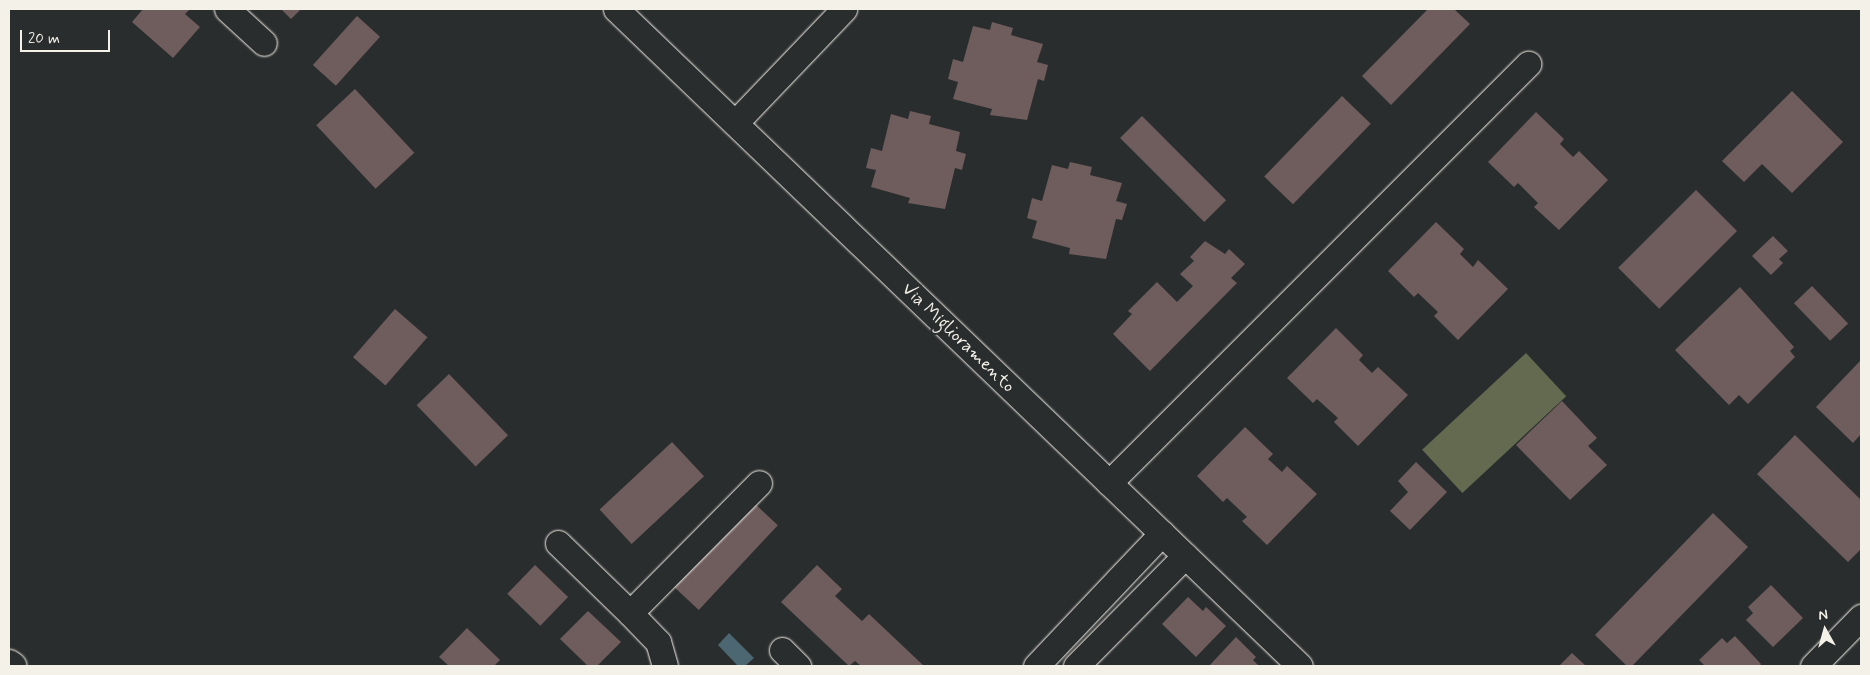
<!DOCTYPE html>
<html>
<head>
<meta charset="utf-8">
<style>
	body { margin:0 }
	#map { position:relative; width:1870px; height:675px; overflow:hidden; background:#2a2d2e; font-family:Mynerve,sans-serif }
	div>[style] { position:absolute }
	.green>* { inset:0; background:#636a50; transform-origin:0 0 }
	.water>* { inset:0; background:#4c6771 }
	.building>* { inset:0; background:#6f5c5c; transform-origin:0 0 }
	.roads { filter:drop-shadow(0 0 1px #f4f1e8) drop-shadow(0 0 1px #f4f1e8) }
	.minor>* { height:25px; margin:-12.5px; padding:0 12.5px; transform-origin:12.5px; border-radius:12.5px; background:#2a2d2e }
	.tertiary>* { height:28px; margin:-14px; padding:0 14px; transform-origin:14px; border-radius:14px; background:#2a2d2e }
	span { translate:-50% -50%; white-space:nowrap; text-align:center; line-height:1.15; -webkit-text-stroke:4px #2a2d2e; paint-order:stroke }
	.street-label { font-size:18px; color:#f4f1e8 }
	.frame { position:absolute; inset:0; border:10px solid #f4f1e8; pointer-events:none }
	.north { position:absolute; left:1800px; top:605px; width:50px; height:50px; -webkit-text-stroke:4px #2a2d2e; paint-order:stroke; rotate:353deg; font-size:14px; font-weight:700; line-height:20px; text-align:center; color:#f4f1e8 }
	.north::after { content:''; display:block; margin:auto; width:18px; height:22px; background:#f4f1e8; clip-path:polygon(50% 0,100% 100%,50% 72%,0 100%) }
	.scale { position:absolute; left:20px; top:30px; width:90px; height:22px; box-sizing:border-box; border:2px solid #f4f1e8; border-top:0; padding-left:6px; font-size:15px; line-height:18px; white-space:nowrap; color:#f4f1e8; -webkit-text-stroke:4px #2a2d2e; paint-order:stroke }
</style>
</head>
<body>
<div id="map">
	<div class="green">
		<i style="left:1526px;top:353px;width:59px;height:142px;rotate:47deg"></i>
	</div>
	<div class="water">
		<i style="clip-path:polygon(729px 633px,754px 658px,745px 666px,738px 666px,718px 645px)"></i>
	</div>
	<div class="building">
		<i style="clip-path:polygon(143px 9px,190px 9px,185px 14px,200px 27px,173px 58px,132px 22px)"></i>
		<i style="clip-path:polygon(281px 9px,301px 9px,291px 19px)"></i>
		<i style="clip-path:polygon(1428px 9px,1454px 9px,1470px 24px,1391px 105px,1362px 76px)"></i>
		<i style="left:357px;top:16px;width:31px;height:66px;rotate:42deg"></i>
		<i style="clip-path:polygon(992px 22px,1013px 28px,1011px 35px,1043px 44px,1037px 62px,1048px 65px,1044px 81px,1038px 79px,1027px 120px,990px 115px,992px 109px,953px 99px,958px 82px,948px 79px,953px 59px,963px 62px,973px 26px,990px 30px)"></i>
		<i style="left:355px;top:89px;width:87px;height:53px;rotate:47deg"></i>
		<i style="clip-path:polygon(1792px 91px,1843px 142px,1792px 193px,1762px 164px,1744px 182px,1722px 161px)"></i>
		<i style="left:1342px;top:96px;width:40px;height:112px;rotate:44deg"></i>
		<i style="clip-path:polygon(910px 111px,931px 116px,929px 124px,960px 132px,956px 151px,966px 154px,962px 170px,955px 168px,945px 209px,908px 203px,910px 198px,871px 187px,876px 170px,866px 168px,871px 148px,882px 151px,891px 114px,908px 119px)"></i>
		<i style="clip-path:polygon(1536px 112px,1564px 139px,1560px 144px,1573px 157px,1579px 151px,1608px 180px,1559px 230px,1534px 207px,1538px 203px,1518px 183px,1514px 187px,1488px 162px)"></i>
		<i style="left:1142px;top:116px;width:119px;height:31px;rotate:45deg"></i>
		<i style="clip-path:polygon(1070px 162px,1092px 167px,1090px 175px,1122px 183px,1116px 201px,1127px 204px,1122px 220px,1116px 219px,1106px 259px,1069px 254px,1070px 248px,1032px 238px,1037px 221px,1027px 218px,1032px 198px,1042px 201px,1052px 165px,1068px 169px)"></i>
		<i style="left:1696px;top:190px;width:58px;height:110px;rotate:45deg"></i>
		<i style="clip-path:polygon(1436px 222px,1464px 249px,1460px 254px,1473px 267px,1478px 260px,1508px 289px,1458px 340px,1434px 316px,1438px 312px,1418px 293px,1414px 297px,1388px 271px)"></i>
		<i style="clip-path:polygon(1773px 236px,1788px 251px,1779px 259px,1783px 263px,1771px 275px,1752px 256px)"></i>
		<i style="clip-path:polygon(1205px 241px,1225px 254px,1229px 249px,1245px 264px,1231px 278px,1237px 283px,1150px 371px,1113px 334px,1132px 314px,1128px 311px,1157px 282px,1177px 302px,1193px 286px,1180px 274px,1194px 261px,1190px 257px)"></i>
		<i style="left:1812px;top:286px;width:52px;height:25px;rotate:46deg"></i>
		<i style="clip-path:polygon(1740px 287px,1794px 347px,1790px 351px,1795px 357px,1748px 404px,1739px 395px,1729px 405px,1675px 350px)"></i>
		<i style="left:395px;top:309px;width:43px;height:64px;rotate:41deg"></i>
		<i style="clip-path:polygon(1336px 328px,1363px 355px,1359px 360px,1372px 373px,1378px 367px,1408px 395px,1358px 446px,1334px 422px,1338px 418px,1317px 399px,1313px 403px,1287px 378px)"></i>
		<i style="clip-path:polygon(1861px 360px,1861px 434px,1853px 443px,1816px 407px)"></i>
		<i style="left:449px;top:374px;width:85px;height:45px;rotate:46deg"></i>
		<i style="clip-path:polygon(1562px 401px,1597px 438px,1588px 446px,1607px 465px,1570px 500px,1516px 445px)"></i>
		<i style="clip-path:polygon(1245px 427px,1273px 454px,1268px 459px,1282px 472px,1287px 466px,1317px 494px,1267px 545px,1242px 521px,1247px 517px,1227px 498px,1223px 502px,1197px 476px)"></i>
		<i style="clip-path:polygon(1795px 435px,1861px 500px,1861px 549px,1848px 562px,1757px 474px)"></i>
		<i style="left:672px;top:442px;width:47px;height:99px;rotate:47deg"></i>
		<i style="clip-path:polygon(1416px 462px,1447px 492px,1410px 530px,1390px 511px,1408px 492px,1398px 481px)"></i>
		<i style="left:753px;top:502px;width:34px;height:116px;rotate:43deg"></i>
		<i style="clip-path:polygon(1713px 513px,1748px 547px,1632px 666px,1627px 666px,1595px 635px)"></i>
		<i style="left:535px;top:565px;width:46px;height:40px;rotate:44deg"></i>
		<i style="clip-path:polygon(817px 565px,842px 589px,835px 596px,862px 621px,869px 614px,924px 666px,861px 666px,855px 661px,849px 666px,781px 602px)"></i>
		<i style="clip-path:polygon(1771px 585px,1803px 618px,1773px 647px,1746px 620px,1753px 613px,1748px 607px)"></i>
		<i style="clip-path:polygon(1188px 597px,1203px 611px,1206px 607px,1226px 626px,1196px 657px,1162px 624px)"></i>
		<i style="clip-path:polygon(588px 611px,621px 642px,597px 666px,588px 666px,560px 639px)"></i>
		<i style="clip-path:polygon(467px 628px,500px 660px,494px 666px,449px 666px,439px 657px)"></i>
		<i style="clip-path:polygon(1735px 636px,1761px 664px,1759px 666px,1705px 666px,1699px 660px,1722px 638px,1727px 643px)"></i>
		<i style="clip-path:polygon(1236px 637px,1256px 657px,1253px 660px,1259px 666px,1209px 666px)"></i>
		<i style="clip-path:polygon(1572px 653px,1586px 666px,1559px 666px)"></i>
	</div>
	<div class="roads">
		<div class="minor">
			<i style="left:227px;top:9px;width:50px;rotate:42.6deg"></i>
			<i style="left:616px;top:9px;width:948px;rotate:43.85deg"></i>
			<i style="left:735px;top:123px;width:158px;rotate:-46.3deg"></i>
			<i style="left:1109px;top:483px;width:593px;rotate:-45deg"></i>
			<i style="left:558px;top:543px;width:100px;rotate:44.2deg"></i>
			<i style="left:782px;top:650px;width:23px;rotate:45deg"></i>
			<i style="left:665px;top:666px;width:25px;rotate:-106deg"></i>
			<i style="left:658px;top:642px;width:40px;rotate:-134deg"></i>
			<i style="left:630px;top:613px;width:183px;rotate:-45.2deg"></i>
			<i style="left:1036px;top:666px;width:183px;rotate:-46.5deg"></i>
			<i style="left:1076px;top:666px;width:155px;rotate:-45.3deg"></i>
			<i style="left:1813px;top:666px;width:69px;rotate:-45.6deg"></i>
		</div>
		<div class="tertiary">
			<i style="left:9px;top:664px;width:4px;rotate:34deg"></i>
		</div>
	</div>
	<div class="street-label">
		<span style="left:958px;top:338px;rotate:44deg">Via Miglioramento</span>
	</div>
	<div class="frame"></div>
	<div class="north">N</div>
	<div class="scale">20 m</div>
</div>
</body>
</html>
